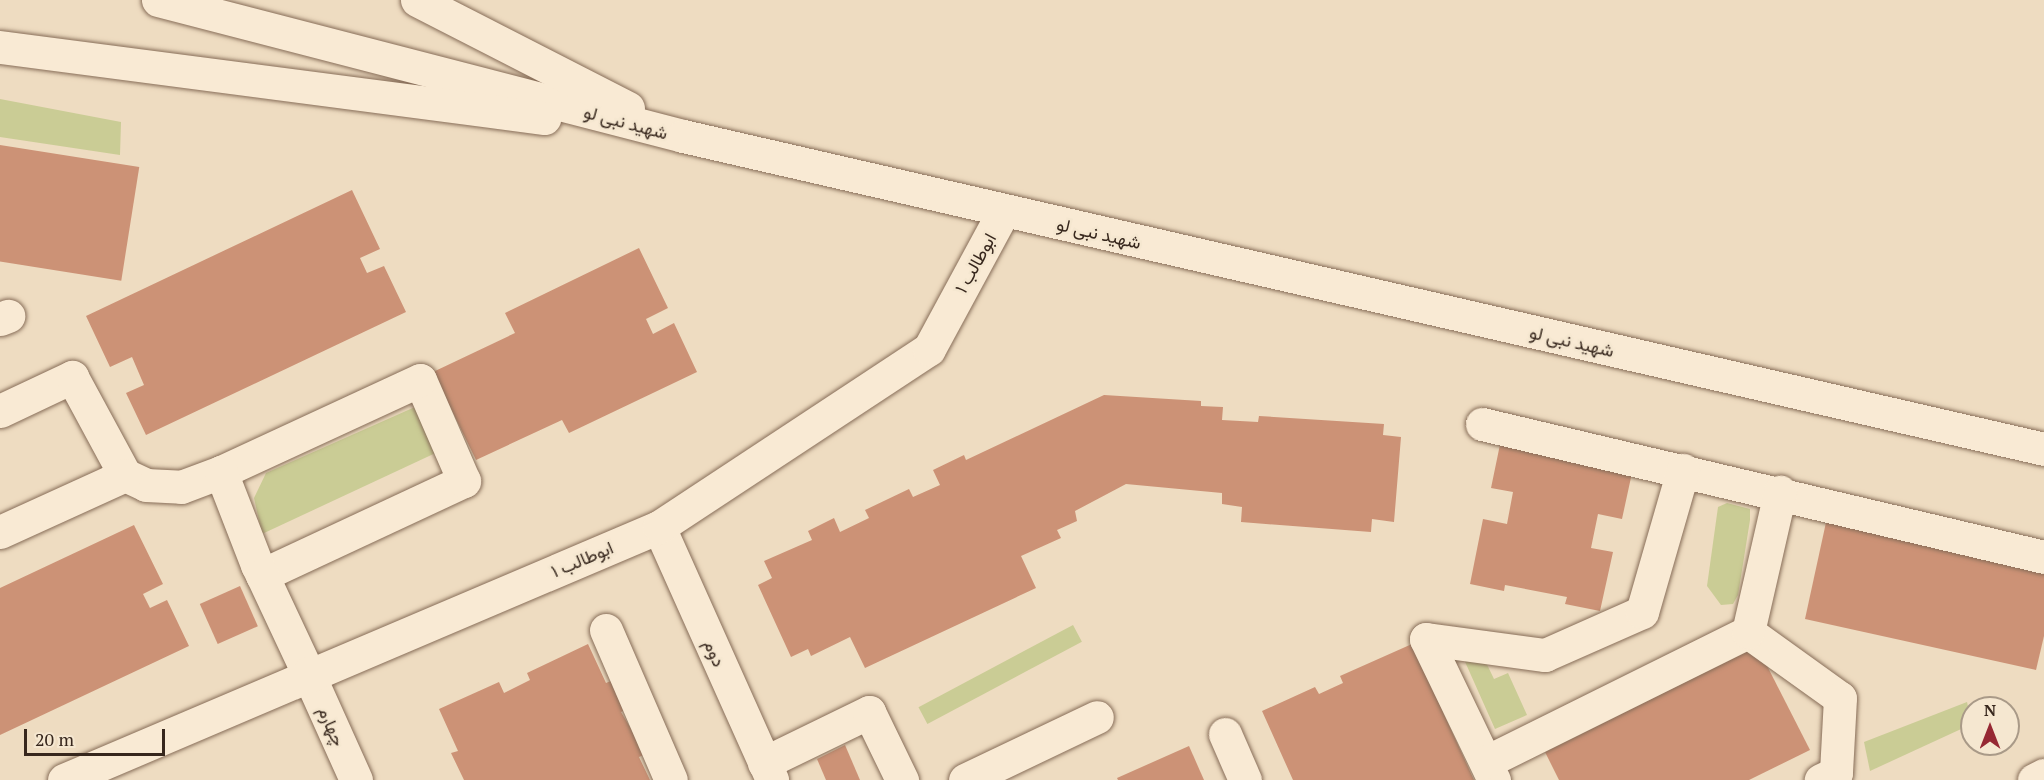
<!DOCTYPE html>
<html>
<head>
<meta charset="utf-8">
<style>
	body { margin:0 }
	#map { position:relative; width:2044px; height:780px; overflow:hidden; background:#eedcc1; font-family:"PT Serif",Vazirmatn,serif }
	div>[style] { position:absolute }
	.green>* { inset:0; background:#cacc95; transform-origin:0 0 }
	.building>* { inset:0; background:#cc9276; transform-origin:0 0 }
	.roads { filter:drop-shadow(0 0 2px #876d58) drop-shadow(0 0 2px #876d58) }
	.minor>* { height:33px; margin:-16.5px; padding:0 16.5px; transform-origin:16.5px; border-radius:16.5px; background:#f9ead4 }
	.tertiary>* { height:33px; margin:-16.5px; padding:0 16.5px; transform-origin:16.5px; border-radius:16.5px; background:#f9ead4 }
	.secondary>* { height:33px; margin:-16.5px; padding:0 16.5px; transform-origin:16.5px; border-radius:16.5px; background:#f9ead4 }
	span { translate:-50% -50%; white-space:nowrap; text-align:center; line-height:1.15; -webkit-text-stroke:5px #f5e7d0; paint-order:stroke }
	.street-label { font-size:18px; color:#37271d }
	.north { position:absolute; left:1960px; top:696px; width:60px; height:60px; box-sizing:border-box; background:#f5e7d0; border:2px solid #a99a88; border-radius:50%; rotate:0deg; font-size:16px; font-weight:700; line-height:24px; text-align:center; color:#37271d }
	.north::after { content:''; display:block; margin:auto; width:21px; height:27px; background:#962833; clip-path:polygon(50% 0,100% 100%,50% 72%,0 100%) }
	.scale { position:absolute; left:24px; top:729px; width:141px; height:27px; box-sizing:border-box; border:3px solid #37271d; border-top:0; padding-left:8px; font-size:18px; line-height:21px; white-space:nowrap; color:#37271d; -webkit-text-stroke:4px #f5e7d0; paint-order:stroke }
</style>
</head>
<body>
<div id="map">
	<div class="green">
		<i style="clip-path:polygon(0 99px,121px 122px,120px 155px,0 137px)"></i>
		<i style="clip-path:polygon(424px 403px,442px 450px,262px 534px,254px 498px,266px 473px)"></i>
		<i style="clip-path:polygon(1727px 503px,1750px 509px,1750px 520px,1738px 595px,1733px 604px,1721px 605px,1707px 586px,1718px 507px)"></i>
		<i style="left:1073px;top:625px;width:19px;height:175px;rotate:62deg"></i>
		<i style="clip-path:polygon(1479px 648px,1494px 679px,1508px 673px,1527px 715px,1495px 729px,1462px 655px)"></i>
		<i style="clip-path:polygon(1967px 702px,1972px 724px,1870px 771px,1864px 742px)"></i>
	</div>
	<div class="building">
		<i style="left:0;top:145px;width:141px;height:115px;rotate:9deg"></i>
		<i style="clip-path:polygon(352px 190px,380px 249px,360px 258px,367px 273px,384px 266px,406px 312px,146px 435px,126px 393px,144px 385px,132px 357px,110px 367px,86px 316px)"></i>
		<i style="clip-path:polygon(639px 248px,668px 308px,646px 319px,653px 334px,674px 323px,697px 372px,569px 433px,562px 420px,476px 460px,433px 372px,515px 333px,505px 313px)"></i>
		<i style="clip-path:polygon(1104px 395px,1201px 401px,1201px 406px,1223px 407px,1222px 420px,1258px 422px,1259px 416px,1384px 424px,1383px 435px,1401px 437px,1394px 522px,1372px 519px,1371px 532px,1241px 522px,1242px 507px,1222px 504px,1222px 493px,1126px 484px,1075px 511px,1077px 521px,1057px 530px,1061px 538px,1021px 556px,1036px 588px,865px 668px,850px 637px,811px 656px,808px 649px,791px 657px,758px 585px,772px 578px,764px 561px,812px 540px,808px 531px,834px 518px,840px 532px,869px 518px,865px 510px,909px 489px,913px 497px,940px 485px,933px 470px,964px 455px,966px 460px)"></i>
		<i style="clip-path:polygon(1503px 430px,1635px 459px,1622px 519px,1598px 514px,1591px 548px,1613px 552px,1600px 611px,1565px 604px,1567px 597px,1505px 585px,1504px 591px,1470px 584px,1483px 519px,1507px 524px,1513px 492px,1491px 488px)"></i>
		<i style="clip-path:polygon(1830px 504px,2044px 552px,2044px 636px,2036px 670px,1805px 619px)"></i>
		<i style="clip-path:polygon(134px 525px,163px 584px,143px 594px,150px 608px,167px 600px,189px 646px,0 735px,0 588px)"></i>
		<i style="left:240px;top:586px;width:44px;height:44px;rotate:66deg"></i>
		<i style="clip-path:polygon(588px 644px,606px 683px,613px 680px,628px 709px,621px 712px,646px 754px,639px 757px,650px 780px,464px 780px,451px 753px,458px 751px,439px 709px,499px 682px,504px 693px,530px 680px,527px 673px)"></i>
		<i style="clip-path:polygon(1412px 644px,1474px 780px,1293px 780px,1262px 711px,1315px 687px,1319px 694px,1343px 683px,1340px 676px)"></i>
		<i style="clip-path:polygon(1757px 646px,1810px 750px,1749px 780px,1559px 780px,1545px 752px)"></i>
		<i style="clip-path:polygon(845px 745px,860px 780px,826px 780px,817px 759px)"></i>
		<i style="clip-path:polygon(1189px 746px,1204px 780px,1118px 780px,1117px 778px)"></i>
	</div>
	<div class="roads">
		<div class="minor">
			<i style="left:0;top:319px;width:9px;rotate:-21deg"></i>
			<i style="left:0;top:411px;width:80px;rotate:-25.3deg"></i>
			<i style="left:72px;top:377px;width:111px;rotate:61.6deg"></i>
			<i style="left:125px;top:475px;width:23px;rotate:25deg"></i>
			<i style="left:146px;top:485px;width:35px;rotate:3deg"></i>
			<i style="left:181px;top:487px;width:43px;rotate:-20.6deg"></i>
			<i style="left:1482px;top:424px;width:578px;rotate:13.31deg"></i>
			<i style="left:659px;top:527px;width:277px;rotate:65.9deg"></i>
			<i style="left:0;top:532px;width:137px;rotate:-24.5deg"></i>
			<i style="left:262px;top:575px;width:223px;rotate:-25deg"></i>
			<i style="left:464px;top:481px;width:110px;rotate:-113.5deg"></i>
			<i style="left:420px;top:380px;width:219px;rotate:155.2deg"></i>
			<i style="left:221px;top:472px;width:100px;rotate:68.8deg"></i>
			<i style="left:257px;top:565px;width:11px;rotate:63deg"></i>
			<i style="left:262px;top:575px;width:108px;rotate:64.9deg"></i>
			<i style="left:308px;top:673px;width:117px;rotate:65.8deg"></i>
			<i style="left:606px;top:630px;width:163px;rotate:66.6deg"></i>
			<i style="left:1748px;top:632px;width:113px;rotate:35.7deg"></i>
			<i style="left:1840px;top:698px;width:75px;rotate:93.1deg"></i>
			<i style="left:1836px;top:773px;width:17px;rotate:155deg"></i>
			<i style="left:1426px;top:639px;width:120px;rotate:7.7deg"></i>
			<i style="left:1545px;top:655px;width:106px;rotate:-23.9deg"></i>
			<i style="left:1642px;top:612px;width:148px;rotate:-73.9deg"></i>
			<i style="left:1426px;top:639px;width:157px;rotate:64.3deg"></i>
			<i style="left:1225px;top:734px;width:50px;rotate:66.5deg"></i>
			<i style="left:1486px;top:762px;width:292px;rotate:-26.4deg"></i>
			<i style="left:1748px;top:632px;width:144px;rotate:-77.1deg"></i>
			<i style="left:764px;top:763px;width:117px;rotate:-25.9deg"></i>
			<i style="left:869px;top:712px;width:76px;rotate:64.1deg"></i>
			<i style="left:965px;top:780px;width:146px;rotate:-25.5deg"></i>
			<i style="left:2034px;top:780px;width:11px;rotate:-27deg"></i>
		</div>
		<div class="tertiary">
			<i style="left:64px;top:780px;width:647px;rotate:-23.04deg"></i>
			<i style="left:659px;top:527px;width:323px;rotate:-33.4deg"></i>
			<i style="left:929px;top:349px;width:156px;rotate:-61.6deg"></i>
		</div>
		<div class="secondary">
			<i style="left:158px;top:0;width:542px;rotate:14.52deg"></i>
			<i style="left:683px;top:136px;width:1397px;rotate:12.95deg"></i>
			<i style="left:417px;top:0;width:237px;rotate:27.1deg"></i>
			<i style="left:0;top:47px;width:549px;rotate:7.44deg"></i>
		</div>
	</div>
	<div class="street-label">
		<span style="left:626px;top:122px;rotate:15deg">شهید نبی لو</span>
		<span style="left:1099px;top:233px;rotate:13deg">شهید نبی لو</span>
		<span style="left:975px;top:263px;rotate:-61deg">ابوطالب ۱</span>
		<span style="left:1572px;top:341px;rotate:13deg">شهید نبی لو</span>
		<span style="left:582px;top:559px;rotate:-23deg">ابوطالب ۱</span>
		<span style="left:715px;top:653px;rotate:66deg">دوم</span>
		<span style="left:332px;top:726px;rotate:66deg">چهارم</span>
	</div>
	<div class="north">N</div>
	<div class="scale">20 m</div>
</div>
</body>
</html>
